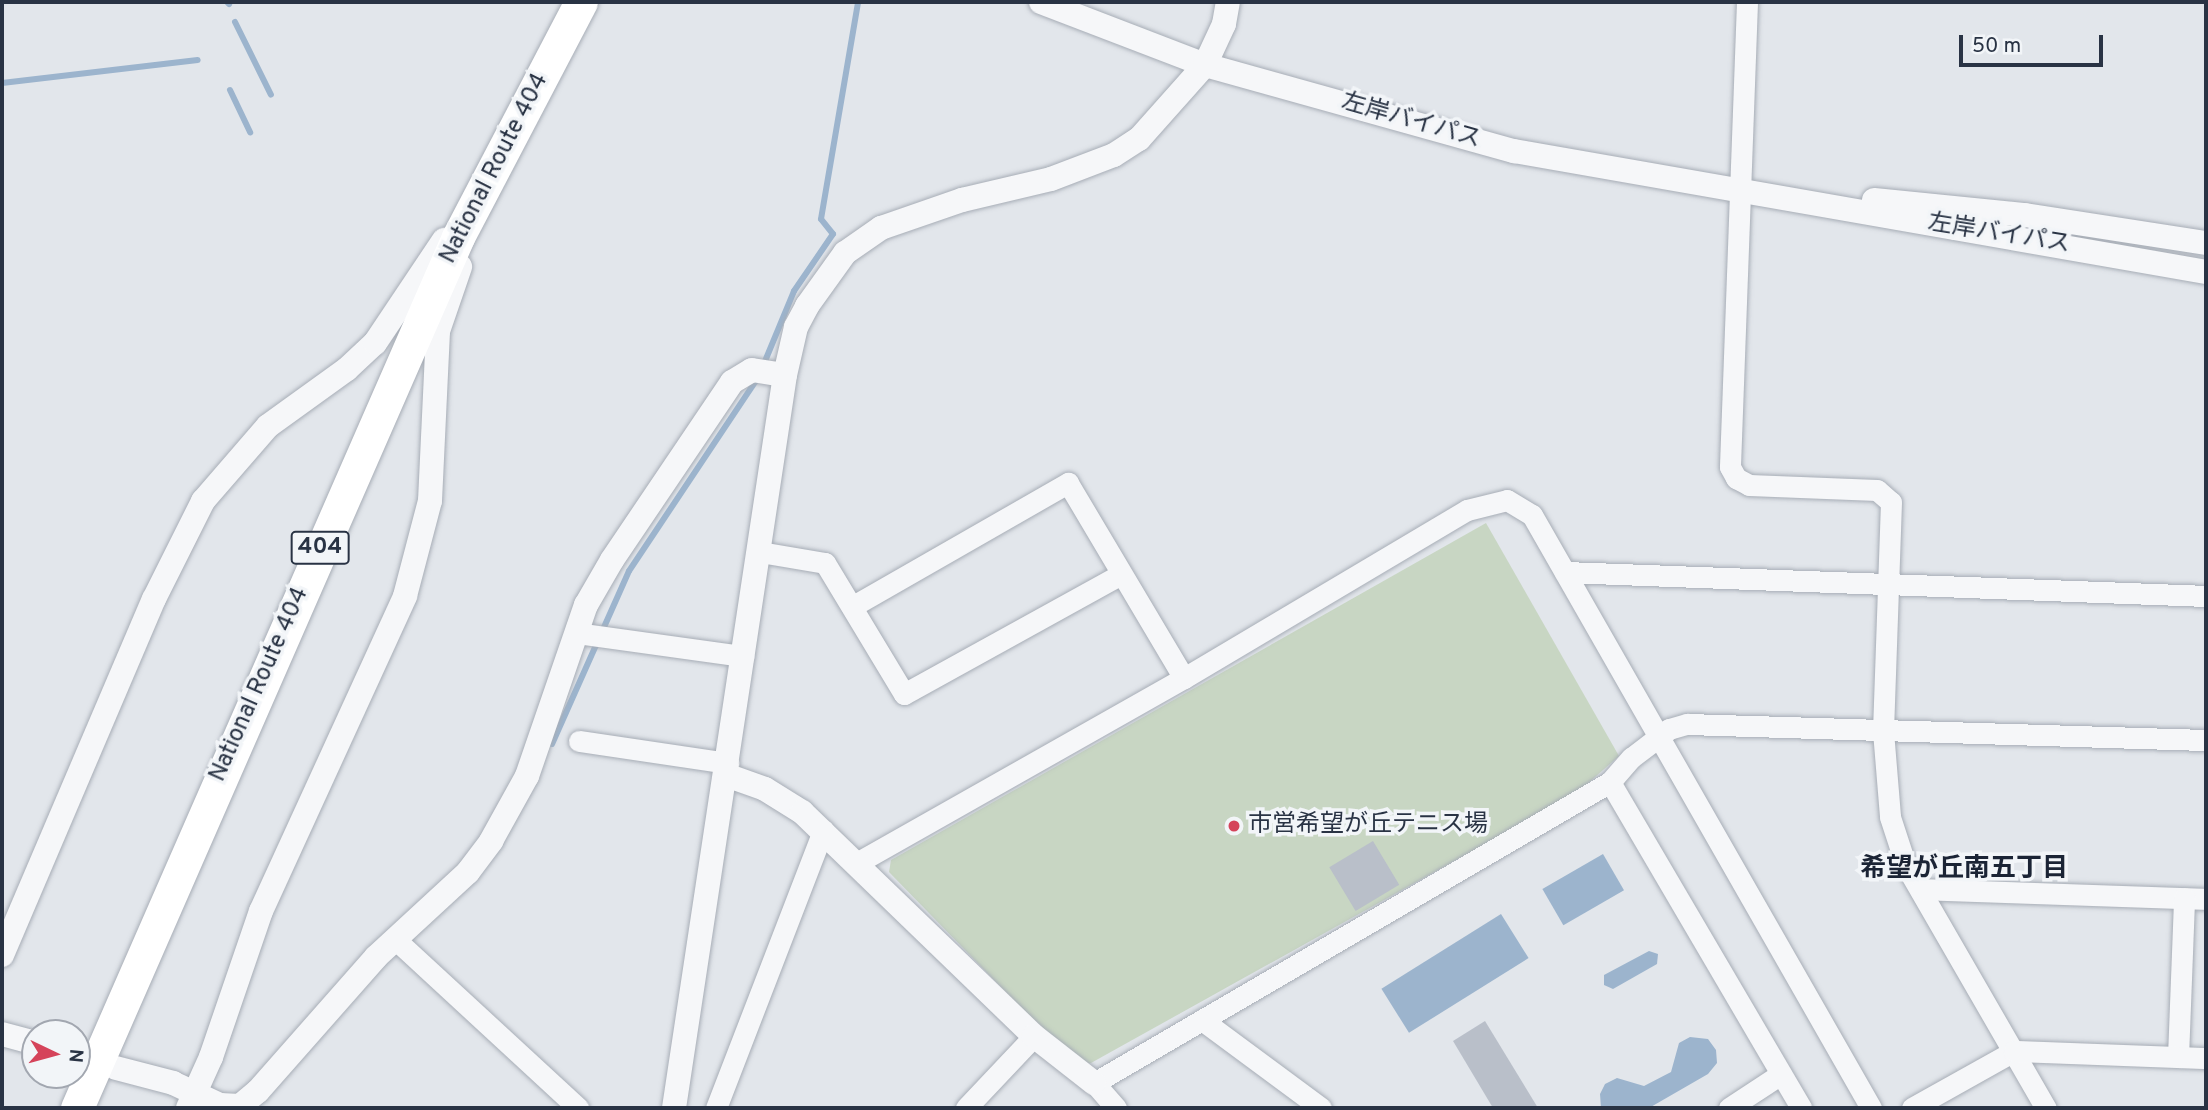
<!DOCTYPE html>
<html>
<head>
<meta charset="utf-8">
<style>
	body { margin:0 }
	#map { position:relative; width:2208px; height:1110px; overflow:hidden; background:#e2e6eb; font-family:Overpass,"Noto Sans JP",sans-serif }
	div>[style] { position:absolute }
	.green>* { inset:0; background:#c8d6c3 }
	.water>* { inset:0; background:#9cb4cd; transform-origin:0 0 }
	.stream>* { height:6px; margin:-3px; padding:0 3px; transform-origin:3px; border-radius:3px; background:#9cb4cd }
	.building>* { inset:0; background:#b9bfc9; transform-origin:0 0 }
	.roads { filter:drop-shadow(0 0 2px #a7adb6) drop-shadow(0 0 2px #a7adb6) }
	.minor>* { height:21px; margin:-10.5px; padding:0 10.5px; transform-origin:10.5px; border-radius:10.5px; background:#f6f7f9 }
	.tertiary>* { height:24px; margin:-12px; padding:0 12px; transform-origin:12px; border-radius:12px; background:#f6f7f9 }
	.trunk>* { height:33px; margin:-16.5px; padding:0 16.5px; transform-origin:16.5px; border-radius:16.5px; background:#fff }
	.dots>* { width:19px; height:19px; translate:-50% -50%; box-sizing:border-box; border:4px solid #f2f5f8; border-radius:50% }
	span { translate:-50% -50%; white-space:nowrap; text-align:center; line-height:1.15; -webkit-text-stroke:7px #f2f5f8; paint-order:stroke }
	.shield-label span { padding:2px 5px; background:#f2f5f8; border:2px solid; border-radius:5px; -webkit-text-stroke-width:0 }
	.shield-label { font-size:23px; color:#293344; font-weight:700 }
	.street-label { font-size:24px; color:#293344 }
	.poi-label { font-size:24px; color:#293344 }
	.left { translate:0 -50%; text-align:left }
	.neighbourhood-label { font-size:26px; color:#1b2435; font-weight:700 }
	.frame { position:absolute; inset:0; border:4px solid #293344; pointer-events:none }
	.north { position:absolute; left:21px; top:1019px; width:70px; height:70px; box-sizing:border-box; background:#f2f5f8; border:2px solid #a2a7b0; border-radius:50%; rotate:95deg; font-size:19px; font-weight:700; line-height:28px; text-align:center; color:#293344 }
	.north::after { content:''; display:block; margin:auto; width:24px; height:32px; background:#d5435a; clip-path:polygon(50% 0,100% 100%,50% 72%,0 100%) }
	.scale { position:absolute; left:1959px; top:35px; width:144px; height:32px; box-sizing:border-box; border:4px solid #293344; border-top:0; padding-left:9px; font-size:21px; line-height:24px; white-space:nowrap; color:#293344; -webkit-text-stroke:5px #f2f5f8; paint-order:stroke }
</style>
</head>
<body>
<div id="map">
	<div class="green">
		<i style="clip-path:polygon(1486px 523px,1619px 756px,1578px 792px,1091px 1063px,1076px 1064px,889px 872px,891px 860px)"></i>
	</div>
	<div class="water">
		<i style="left:1603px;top:854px;width:42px;height:70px;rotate:60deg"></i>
		<i style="left:1501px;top:914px;width:52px;height:141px;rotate:58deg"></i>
		<i style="clip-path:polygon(1649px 951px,1658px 954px,1657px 964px,1613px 989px,1604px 985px,1604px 975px)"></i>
		<i style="clip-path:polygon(1690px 1037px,1708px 1039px,1716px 1050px,1717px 1063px,1708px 1074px,1649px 1108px,1601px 1108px,1600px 1094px,1605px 1084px,1617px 1078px,1644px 1086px,1671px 1072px,1679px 1043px)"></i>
	</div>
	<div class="stream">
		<i style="left:227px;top:2px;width:3px;rotate:45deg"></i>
		<i style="left:235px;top:22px;width:81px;rotate:63.7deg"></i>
		<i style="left:2px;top:83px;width:197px;rotate:-6.7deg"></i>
		<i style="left:230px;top:90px;width:47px;rotate:64.5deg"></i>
		<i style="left:763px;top:366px;width:81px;rotate:-67.5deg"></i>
		<i style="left:794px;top:291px;width:69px;rotate:-55.6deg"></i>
		<i style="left:833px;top:234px;width:19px;rotate:-129deg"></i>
		<i style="left:821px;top:219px;width:220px;rotate:-80.3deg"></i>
		<i style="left:552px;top:744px;width:189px;rotate:-66deg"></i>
		<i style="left:629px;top:571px;width:234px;rotate:-56.3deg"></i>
	</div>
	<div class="building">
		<i style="left:1373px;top:841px;width:51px;height:51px;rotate:59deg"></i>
		<i style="clip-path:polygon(1485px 1021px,1538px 1108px,1493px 1108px,1453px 1041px)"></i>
	</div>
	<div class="roads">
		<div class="minor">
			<i style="left:1747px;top:2px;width:465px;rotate:92.1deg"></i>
			<i style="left:1730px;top:467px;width:13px;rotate:61deg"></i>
			<i style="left:1736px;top:478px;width:15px;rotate:28deg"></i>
			<i style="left:1749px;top:485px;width:128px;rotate:2.2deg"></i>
			<i style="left:1877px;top:490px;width:18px;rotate:41deg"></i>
			<i style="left:1891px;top:502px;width:229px;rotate:92deg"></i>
			<i style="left:1883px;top:731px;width:86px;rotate:85.3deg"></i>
			<i style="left:1890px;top:817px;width:52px;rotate:71.9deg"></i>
			<i style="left:1906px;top:866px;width:280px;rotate:60deg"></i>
			<i style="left:760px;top:552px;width:66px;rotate:9.6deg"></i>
			<i style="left:825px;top:563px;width:153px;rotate:58.9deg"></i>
			<i style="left:904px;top:694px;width:248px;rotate:-28.9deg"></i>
			<i style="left:1565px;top:572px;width:641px;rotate:2.14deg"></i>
			<i style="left:853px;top:606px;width:248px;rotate:-29.8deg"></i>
			<i style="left:1068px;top:483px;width:227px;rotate:59.3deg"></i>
			<i style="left:577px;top:633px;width:168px;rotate:7.9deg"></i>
			<i style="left:579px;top:741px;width:151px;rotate:8.4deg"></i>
			<i style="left:1610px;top:782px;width:378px;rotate:59.6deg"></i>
			<i style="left:855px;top:864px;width:378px;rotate:-29.5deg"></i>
			<i style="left:1184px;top:678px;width:329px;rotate:-30.7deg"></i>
			<i style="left:1467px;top:510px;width:41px;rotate:-14deg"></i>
			<i style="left:1507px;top:500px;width:29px;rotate:31deg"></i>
			<i style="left:1532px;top:515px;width:683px;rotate:60.24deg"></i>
			<i style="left:1921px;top:889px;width:285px;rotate:2deg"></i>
			<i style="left:396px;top:940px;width:248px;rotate:42.7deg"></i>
			<i style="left:1202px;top:1020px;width:148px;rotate:36.5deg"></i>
			<i style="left:2178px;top:1057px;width:159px;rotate:-87.8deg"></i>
			<i style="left:716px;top:1108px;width:298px;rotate:-68.9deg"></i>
			<i style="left:966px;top:1108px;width:99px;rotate:-46.6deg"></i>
			<i style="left:1116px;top:1108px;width:33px;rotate:-131deg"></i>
			<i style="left:1094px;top:1083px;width:597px;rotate:-30.26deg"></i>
			<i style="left:1610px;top:782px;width:32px;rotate:-49deg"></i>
			<i style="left:1631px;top:758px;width:48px;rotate:-37.3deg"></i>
			<i style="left:1669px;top:729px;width:19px;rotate:-16deg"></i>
			<i style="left:1687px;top:724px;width:519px;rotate:1.77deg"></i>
			<i style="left:1729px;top:1108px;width:62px;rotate:-33.2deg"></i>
			<i style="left:1912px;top:1108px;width:117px;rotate:-29.2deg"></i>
			<i style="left:2014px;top:1051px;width:192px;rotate:2.1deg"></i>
		</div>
		<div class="tertiary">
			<i style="left:1041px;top:2px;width:176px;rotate:21deg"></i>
			<i style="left:1205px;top:65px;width:321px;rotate:15.6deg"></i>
			<i style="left:1514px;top:151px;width:702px;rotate:9.92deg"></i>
			<i style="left:1874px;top:200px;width:152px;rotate:5.7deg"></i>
			<i style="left:2025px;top:215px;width:183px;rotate:8.8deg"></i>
			<i style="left:726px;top:775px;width:41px;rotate:19.7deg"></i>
			<i style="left:765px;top:789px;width:44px;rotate:31.9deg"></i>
			<i style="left:802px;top:812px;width:322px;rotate:44deg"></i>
			<i style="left:1034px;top:1036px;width:76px;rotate:38.1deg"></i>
			<i style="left:2px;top:955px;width:387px;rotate:-66.9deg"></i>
			<i style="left:154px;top:599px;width:110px;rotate:-63.4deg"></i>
			<i style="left:203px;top:501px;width:99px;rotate:-49.1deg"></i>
			<i style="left:268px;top:426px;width:97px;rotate:-35.8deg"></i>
			<i style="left:347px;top:369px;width:38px;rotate:-43deg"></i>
			<i style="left:375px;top:343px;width:124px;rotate:-56.2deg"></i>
			<i style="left:2px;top:1034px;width:34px;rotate:15deg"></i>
			<i style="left:116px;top:1068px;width:59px;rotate:14.7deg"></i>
			<i style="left:173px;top:1083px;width:52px;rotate:25.1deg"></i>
			<i style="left:220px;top:1105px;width:20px;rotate:3deg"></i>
			<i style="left:240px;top:1106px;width:23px;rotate:-40deg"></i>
			<i style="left:258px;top:1091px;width:179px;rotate:-48.6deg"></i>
			<i style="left:376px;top:957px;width:125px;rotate:-42.7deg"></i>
			<i style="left:468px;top:872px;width:39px;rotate:-53deg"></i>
			<i style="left:491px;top:841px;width:74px;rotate:-61deg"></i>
			<i style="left:527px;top:776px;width:181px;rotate:-71deg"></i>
			<i style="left:586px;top:605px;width:52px;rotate:-60deg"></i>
			<i style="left:612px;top:560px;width:215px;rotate:-56deg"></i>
			<i style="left:732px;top:382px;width:23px;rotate:-31deg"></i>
			<i style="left:752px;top:370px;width:33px;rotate:9deg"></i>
			<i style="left:188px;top:1108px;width:56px;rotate:-65.7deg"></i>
			<i style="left:211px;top:1057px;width:154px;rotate:-71.1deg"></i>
			<i style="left:261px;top:911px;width:346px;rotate:-65.4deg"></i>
			<i style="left:405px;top:596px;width:98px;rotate:-75.3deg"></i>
			<i style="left:430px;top:501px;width:170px;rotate:-87.3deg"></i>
			<i style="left:438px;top:331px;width:68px;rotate:-71deg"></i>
			<i style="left:674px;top:1108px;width:741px;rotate:-81.39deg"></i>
			<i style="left:785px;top:375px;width:49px;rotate:-77.1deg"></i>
			<i style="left:796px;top:327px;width:24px;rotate:-62deg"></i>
			<i style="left:807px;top:306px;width:65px;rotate:-54.4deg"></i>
			<i style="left:845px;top:253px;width:44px;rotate:-34.8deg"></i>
			<i style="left:881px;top:228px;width:86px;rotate:-19.1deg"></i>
			<i style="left:962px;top:200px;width:91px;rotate:-13.3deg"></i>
			<i style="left:1051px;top:179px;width:67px;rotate:-20.9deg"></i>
			<i style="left:1114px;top:155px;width:30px;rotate:-33deg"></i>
			<i style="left:1139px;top:139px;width:99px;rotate:-48.3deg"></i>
			<i style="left:1205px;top:65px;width:45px;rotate:-65.1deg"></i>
			<i style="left:1224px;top:24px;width:22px;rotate:-80deg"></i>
		</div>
		<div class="trunk">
			<i style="left:77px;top:1108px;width:951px;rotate:-66.37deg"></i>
			<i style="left:458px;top:237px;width:265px;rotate:-62.4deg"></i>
		</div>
	</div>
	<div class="dots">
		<i style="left:1234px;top:826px;background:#d5435a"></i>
	</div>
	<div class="shield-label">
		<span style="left:320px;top:548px">404</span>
	</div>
	<div class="street-label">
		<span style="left:1411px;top:122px;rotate:16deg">左岸バイパス</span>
		<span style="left:495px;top:169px;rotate:-63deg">National Route 404</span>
		<span style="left:1999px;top:235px;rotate:9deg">左岸バイパス</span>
		<span style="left:260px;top:685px;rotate:-66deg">National Route 404</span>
	</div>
	<div class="poi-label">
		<span class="left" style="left:1248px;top:826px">市営希望が丘テニス場</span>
	</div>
	<div class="neighbourhood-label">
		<span style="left:1964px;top:870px">希望が丘南五丁目</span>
	</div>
	<div class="frame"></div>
	<div class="north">N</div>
	<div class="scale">50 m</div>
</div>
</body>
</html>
